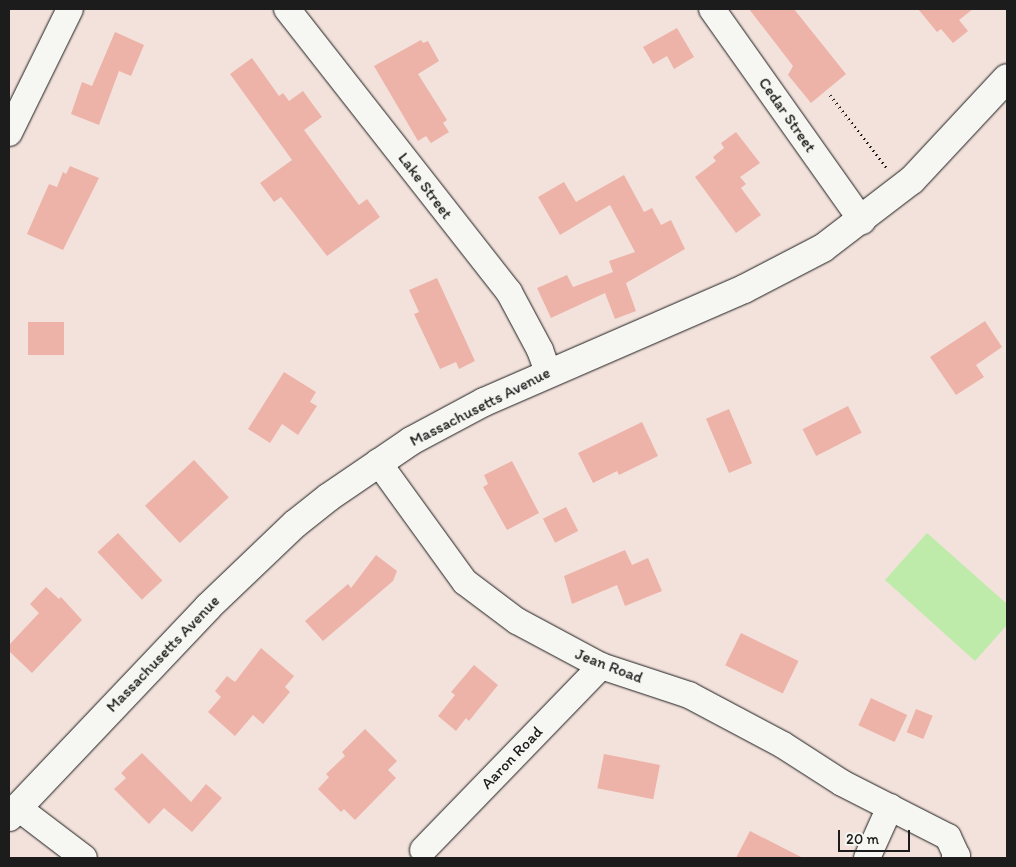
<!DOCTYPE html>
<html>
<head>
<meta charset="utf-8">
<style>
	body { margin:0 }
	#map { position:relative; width:1016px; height:867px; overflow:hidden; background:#f3e2dc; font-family:Itim,sans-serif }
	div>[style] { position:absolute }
	.green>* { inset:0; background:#beeba9 }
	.building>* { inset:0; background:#edb3a8; transform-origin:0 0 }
	.path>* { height:3px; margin-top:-1.5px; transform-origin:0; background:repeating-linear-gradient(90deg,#1c1c1c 0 1px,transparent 0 5px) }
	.roads { filter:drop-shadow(0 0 1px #1c1c1c) drop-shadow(0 0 1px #1c1c1c) }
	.street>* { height:26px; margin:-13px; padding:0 13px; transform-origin:13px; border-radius:13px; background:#f6f6f2 }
	.secondary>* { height:28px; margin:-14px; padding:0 14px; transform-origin:14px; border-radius:14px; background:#f6f6f2 }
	span { translate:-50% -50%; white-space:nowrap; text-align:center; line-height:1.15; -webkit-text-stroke:4px #f6f6f2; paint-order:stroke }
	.street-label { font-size:16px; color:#1c1c1c }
	.frame { position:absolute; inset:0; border:10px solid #1c1c1c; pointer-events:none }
	.scale { position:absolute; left:838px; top:830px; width:72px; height:22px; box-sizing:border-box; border:2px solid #1c1c1c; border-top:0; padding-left:6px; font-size:15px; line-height:18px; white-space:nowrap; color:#1c1c1c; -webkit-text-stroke:4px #f6f6f2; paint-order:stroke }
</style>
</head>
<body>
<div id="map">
	<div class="green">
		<i style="clip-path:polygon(927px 533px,1007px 604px,1007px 625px,975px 661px,885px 580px)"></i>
	</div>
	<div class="building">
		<i style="clip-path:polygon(749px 9px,794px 9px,846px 74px,811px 103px,788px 75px,793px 66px)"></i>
		<i style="clip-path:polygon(918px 9px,973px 9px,959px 20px,968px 31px,953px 43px,941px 29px,937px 32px)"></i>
		<i style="clip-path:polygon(677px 28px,694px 57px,674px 69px,667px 56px,653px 64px,643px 47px)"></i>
		<i style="clip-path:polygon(115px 32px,144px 45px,131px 76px,119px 71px,99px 125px,71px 114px,82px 82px,92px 86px)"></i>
		<i style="clip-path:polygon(421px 40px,423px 43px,428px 41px,439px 61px,418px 74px,447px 120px,443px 123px,449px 132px,431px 143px,426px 136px,418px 141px,374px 66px)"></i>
		<i style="clip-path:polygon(252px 58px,279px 96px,283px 93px,289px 101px,303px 91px,322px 117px,304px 130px,359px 205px,367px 199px,380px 217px,327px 256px,281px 197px,274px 202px,260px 183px,292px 160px,230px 74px)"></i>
		<i style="clip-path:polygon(736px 132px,760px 163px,740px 177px,746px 184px,741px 188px,761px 215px,736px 233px,695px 177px,716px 161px,713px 157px,724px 148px,721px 143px)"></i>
		<i style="clip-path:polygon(70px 166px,99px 178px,63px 250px,27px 234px,49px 184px,57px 187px,63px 172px,66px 174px)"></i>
		<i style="clip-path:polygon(624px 175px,644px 212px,652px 208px,661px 225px,671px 220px,685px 249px,626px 283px,636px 311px,615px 319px,605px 293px,551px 318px,537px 288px,567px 275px,573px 287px,613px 272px,609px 261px,635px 252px,610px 205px,560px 235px,538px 197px,564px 182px,576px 202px)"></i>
		<i style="clip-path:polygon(437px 278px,475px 361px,459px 369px,456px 362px,440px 369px,414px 314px,419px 312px,409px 290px)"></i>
		<i style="clip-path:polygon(985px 321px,1002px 347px,976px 365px,984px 377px,956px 395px,930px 357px)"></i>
		<i style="left:28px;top:322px;width:36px;height:33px"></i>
		<i style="clip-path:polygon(284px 372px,316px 392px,310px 402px,317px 406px,298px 435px,282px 424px,270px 443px,248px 429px)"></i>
		<i style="left:848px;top:406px;width:30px;height:51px;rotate:63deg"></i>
		<i style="left:729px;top:409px;width:59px;height:25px;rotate:67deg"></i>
		<i style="clip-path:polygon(642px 422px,658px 456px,619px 475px,617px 471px,593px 483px,578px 453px)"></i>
		<i style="left:194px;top:460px;width:51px;height:67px;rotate:47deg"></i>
		<i style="clip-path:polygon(512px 461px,539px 513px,507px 530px,483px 487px,488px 484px,484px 475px)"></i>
		<i style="left:566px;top:507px;width:27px;height:26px;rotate:63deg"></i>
		<i style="left:118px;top:533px;width:65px;height:28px;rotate:47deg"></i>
		<i style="clip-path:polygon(625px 550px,632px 565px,648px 558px,662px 591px,625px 606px,617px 585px,572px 604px,564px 576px)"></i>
		<i style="clip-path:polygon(376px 555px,397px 571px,393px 581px,323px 641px,305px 621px,348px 584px,351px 588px)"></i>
		<i style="clip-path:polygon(46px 587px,59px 599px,61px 597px,82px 620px,32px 673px,9px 651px,9px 645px,39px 613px,30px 604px)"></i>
		<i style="left:741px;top:633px;width:64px;height:36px;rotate:26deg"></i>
		<i style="clip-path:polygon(261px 648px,294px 676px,285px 687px,290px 692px,263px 724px,253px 715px,235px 736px,208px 712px,221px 697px,215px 691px,227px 676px,235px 682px)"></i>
		<i style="clip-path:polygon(474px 665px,498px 685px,469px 721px,466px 718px,456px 731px,438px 716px,455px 695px,451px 692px)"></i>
		<i style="left:871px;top:698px;width:40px;height:30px;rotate:25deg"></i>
		<i style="left:916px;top:709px;width:18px;height:25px;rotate:22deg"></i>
		<i style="clip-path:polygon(365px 729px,397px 761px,388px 770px,396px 778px,355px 820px,344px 809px,341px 812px,318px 789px,329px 777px,326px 774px,345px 756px,342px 752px)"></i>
		<i style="clip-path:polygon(142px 753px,191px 802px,206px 784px,222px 798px,192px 832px,164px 808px,149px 824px,114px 789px,126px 778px,121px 773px)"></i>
		<i style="left:604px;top:754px;width:57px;height:35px;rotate:11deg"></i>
		<i style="clip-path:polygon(750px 831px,803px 858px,736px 858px)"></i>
	</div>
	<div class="path">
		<i style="left:830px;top:95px;width:93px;rotate:52deg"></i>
	</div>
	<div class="roads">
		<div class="street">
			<i style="left:287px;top:9px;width:360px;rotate:51.9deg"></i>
			<i style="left:509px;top:292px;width:66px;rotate:61.9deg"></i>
			<i style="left:540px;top:350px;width:23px;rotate:70deg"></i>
			<i style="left:712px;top:9px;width:260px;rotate:54.7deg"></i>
			<i style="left:9px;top:133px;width:138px;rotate:-63.8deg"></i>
			<i style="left:378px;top:462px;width:148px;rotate:54.1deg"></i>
			<i style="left:465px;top:582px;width:65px;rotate:36.9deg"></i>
			<i style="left:517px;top:621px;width:95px;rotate:28.2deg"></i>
			<i style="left:601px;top:666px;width:93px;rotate:18.2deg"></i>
			<i style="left:689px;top:695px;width:106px;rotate:28deg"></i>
			<i style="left:783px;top:745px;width:70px;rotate:32.8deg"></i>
			<i style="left:842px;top:783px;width:119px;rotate:27deg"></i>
			<i style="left:948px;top:837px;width:21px;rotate:65deg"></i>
			<i style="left:957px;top:856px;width:3px;rotate:135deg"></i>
			<i style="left:17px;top:807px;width:84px;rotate:37.3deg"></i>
			<i style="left:423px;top:850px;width:256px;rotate:-45.9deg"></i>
			<i style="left:867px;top:858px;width:56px;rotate:-65.7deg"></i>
		</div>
		<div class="secondary">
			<i style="left:9px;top:817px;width:289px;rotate:-46.5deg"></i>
			<i style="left:208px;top:607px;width:120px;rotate:-43.7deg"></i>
			<i style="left:295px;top:524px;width:43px;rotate:-38.5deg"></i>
			<i style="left:329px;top:497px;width:99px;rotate:-34.3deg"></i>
			<i style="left:411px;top:441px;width:83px;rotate:-28.1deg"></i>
			<i style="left:484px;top:402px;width:283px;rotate:-23.5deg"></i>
			<i style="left:744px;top:289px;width:89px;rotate:-27.4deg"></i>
			<i style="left:823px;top:248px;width:112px;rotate:-37.4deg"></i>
			<i style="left:912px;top:180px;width:139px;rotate:-47deg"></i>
		</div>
	</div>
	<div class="street-label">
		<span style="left:787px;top:115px;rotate:55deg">Cedar Street</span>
		<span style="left:425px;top:186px;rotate:53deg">Lake Street</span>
		<span style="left:480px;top:407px;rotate:-27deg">Massachusetts Avenue</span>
		<span style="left:163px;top:654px;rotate:-46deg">Massachusetts Avenue</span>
		<span style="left:609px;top:666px;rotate:21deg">Jean Road</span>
		<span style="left:512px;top:758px;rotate:-46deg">Aaron Road</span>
	</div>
	<div class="frame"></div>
	<div class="scale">20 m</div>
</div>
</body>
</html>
